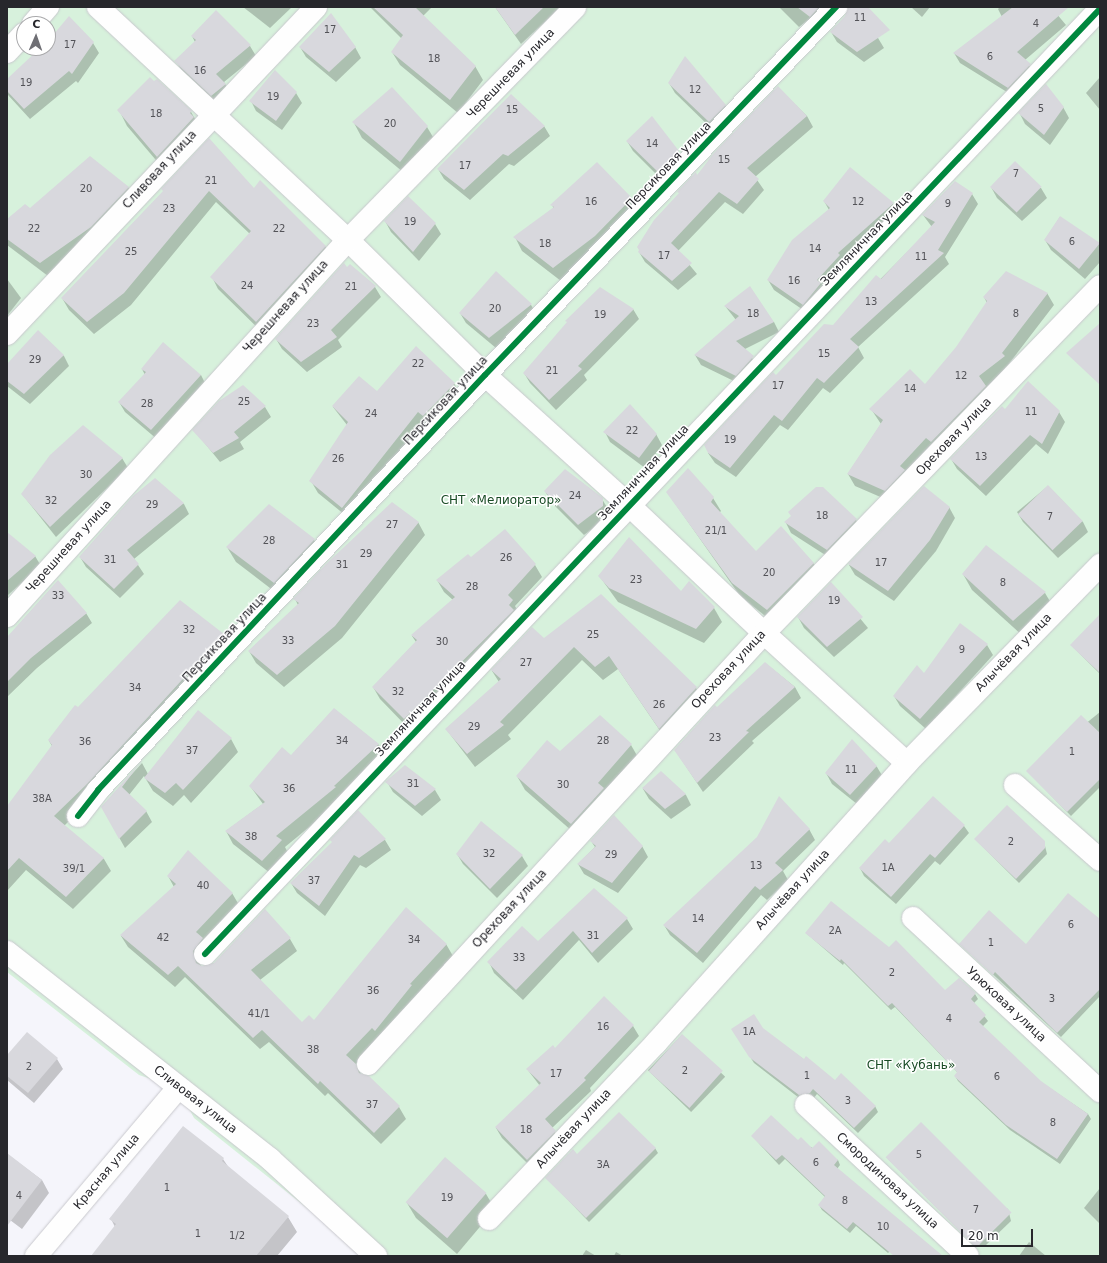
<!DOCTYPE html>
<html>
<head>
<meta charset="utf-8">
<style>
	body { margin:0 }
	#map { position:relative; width:1107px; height:1263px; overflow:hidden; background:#f5f5fb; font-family:"DejaVu Sans",sans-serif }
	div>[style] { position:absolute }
	.green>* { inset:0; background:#d7f1dc }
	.shadow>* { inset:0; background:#0003; transform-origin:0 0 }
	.building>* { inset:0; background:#d8d8dd; transform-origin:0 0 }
	.roads { filter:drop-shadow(0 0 1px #c8c8cd) drop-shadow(0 0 1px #c8c8cd) }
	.minor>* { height:22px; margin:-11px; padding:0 11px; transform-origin:11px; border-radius:11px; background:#fefefe }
	.cycleway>* { height:6px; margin:-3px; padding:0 3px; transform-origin:3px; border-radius:3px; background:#00873e }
	span { translate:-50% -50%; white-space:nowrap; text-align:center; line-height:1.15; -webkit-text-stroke:3px #fff; paint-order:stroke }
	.number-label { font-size:10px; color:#535358 }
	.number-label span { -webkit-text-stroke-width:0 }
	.street-label { font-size:12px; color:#27272c }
	.park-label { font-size:12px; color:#184b24 }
	.frame { position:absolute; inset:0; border:8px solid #27272c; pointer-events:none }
	.north { position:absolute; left:16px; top:16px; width:40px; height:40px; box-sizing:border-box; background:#fff; border:1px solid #a9a9ab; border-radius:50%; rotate:2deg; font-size:11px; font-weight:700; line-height:16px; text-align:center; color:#27272c }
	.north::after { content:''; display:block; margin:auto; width:14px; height:18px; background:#6f6f74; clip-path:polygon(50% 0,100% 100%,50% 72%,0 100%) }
	.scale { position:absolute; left:961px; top:1229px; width:72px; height:18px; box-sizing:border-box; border:2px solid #27272c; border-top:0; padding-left:5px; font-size:12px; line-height:14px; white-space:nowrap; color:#27272c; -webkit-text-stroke:3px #fff; paint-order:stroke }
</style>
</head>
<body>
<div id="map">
	<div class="green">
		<i style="clip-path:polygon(evenodd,7px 7px,1100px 7px,1100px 1256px,367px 1256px,194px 1118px,178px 1088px,139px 1075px,7px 972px,7px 7px,24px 24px,48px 24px,48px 48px,24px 48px,24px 24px)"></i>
	</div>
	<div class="shadow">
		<i style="clip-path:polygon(243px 7px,292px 7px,270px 28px)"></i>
		<i style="clip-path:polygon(370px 7px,432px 7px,423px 16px,475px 66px,483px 80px,458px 113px,400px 65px,392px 52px,402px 39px)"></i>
		<i style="clip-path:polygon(495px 7px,561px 7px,521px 44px)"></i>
		<i style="clip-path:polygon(779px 7px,836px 7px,816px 26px,808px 20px,799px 27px)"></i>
		<i style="clip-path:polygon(911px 7px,930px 7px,922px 17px)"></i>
		<i style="clip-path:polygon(1000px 7px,1051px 7px,1066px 25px,1025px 60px,1036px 75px,1015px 97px,960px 63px,954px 53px,1002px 17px,998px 9px)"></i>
		<i style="clip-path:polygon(831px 32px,878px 38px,884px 48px,864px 62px,837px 42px)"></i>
		<i style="clip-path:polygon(192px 36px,250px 46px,256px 56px,224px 82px,231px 94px,218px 105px,182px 71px,176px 61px,195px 42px)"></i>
		<i style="clip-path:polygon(48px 43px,93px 43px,99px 53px,78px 83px,76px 81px,30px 119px,8px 95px,7px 80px,44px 48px,48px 48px)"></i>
		<i style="clip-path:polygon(300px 47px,355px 47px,361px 58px,336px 82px,306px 57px)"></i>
		<i style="clip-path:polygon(275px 71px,296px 93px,302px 103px,282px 130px,256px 111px,251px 101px)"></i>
		<i style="clip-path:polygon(1100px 77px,1100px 110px,1086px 93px)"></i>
		<i style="clip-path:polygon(157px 80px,191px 112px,200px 127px,166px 172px,127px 126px,119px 110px)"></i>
		<i style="clip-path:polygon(669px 83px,725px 105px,731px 116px,715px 132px,675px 93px)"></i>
		<i style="clip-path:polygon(778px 88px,807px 116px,813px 127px,755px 177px,764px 190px,743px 214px,725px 202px,678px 251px,697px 274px,678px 290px,645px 262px,639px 252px,697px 176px)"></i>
		<i style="clip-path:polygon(1063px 107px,1069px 118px,1050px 145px,1025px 124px,1020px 114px)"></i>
		<i style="clip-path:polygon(354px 123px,427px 127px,436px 142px,409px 177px,362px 138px)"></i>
		<i style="clip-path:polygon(544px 126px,550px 136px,514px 166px,509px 164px,470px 200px,444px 179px,438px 169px)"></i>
		<i style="clip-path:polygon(627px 141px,678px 151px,684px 161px,664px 182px,633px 151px)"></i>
		<i style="clip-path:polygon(597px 164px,631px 199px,639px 213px,561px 281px,522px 251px,515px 237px,554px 209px,552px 205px)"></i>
		<i style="clip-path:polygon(128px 187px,136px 200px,48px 276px,7px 245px,7px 221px,31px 209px)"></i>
		<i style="clip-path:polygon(991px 187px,1041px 188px,1047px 198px,1022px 221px,997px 198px)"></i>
		<i style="clip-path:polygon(254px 189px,325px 246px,332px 258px,264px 334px,218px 289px,212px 277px,250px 234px,216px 202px,131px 305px,94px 334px,69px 310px,62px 298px,164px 192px)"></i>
		<i style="clip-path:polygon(972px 194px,978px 204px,945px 257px,949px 264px,858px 347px,864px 358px,830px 393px,823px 388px,788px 430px,780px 425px,736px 477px,715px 463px,708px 453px,776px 376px,834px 326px,932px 227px,923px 215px)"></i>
		<i style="clip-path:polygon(824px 201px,893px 204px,899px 214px,843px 264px,845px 266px,809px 314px,774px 290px,768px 280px,829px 210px)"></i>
		<i style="clip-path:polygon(1060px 217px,1100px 245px,1100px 262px,1085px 279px,1051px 250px,1045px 240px)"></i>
		<i style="clip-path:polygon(385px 221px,435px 224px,441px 234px,419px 261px,391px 232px)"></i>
		<i style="clip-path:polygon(350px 265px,375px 287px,381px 297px,338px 340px,342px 347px,307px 372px,282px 349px,276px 339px)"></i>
		<i style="clip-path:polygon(496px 273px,531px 305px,537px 315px,496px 348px,466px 323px,460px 313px)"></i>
		<i style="clip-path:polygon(7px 279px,21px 298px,7px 316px)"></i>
		<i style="clip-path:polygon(1047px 293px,1054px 305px,1008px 365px,892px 502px,855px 486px,848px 474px,881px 424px,871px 409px,925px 386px,957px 348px,987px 303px,984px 297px)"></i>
		<i style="clip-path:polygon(725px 306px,774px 322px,779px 332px,745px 349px,759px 367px,742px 385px,701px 365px,695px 355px,736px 320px)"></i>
		<i style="clip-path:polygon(633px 309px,639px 319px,584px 375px,587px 380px,556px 410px,530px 383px,524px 373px)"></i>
		<i style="clip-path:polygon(38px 331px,64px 356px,69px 366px,30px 404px,7px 386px,7px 366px)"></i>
		<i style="clip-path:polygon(142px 369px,201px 375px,206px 385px,158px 440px,125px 412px,119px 402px,145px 375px)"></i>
		<i style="clip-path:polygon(454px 383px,461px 396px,350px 519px,318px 493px,311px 481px,347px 425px,333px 407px,377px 393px)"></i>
		<i style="clip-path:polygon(265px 407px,271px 417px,240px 442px,244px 449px,220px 462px,194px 430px)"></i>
		<i style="clip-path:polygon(1005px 411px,1059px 412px,1065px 422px,1048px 454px,1036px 444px,986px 496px,957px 469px,951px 459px)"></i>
		<i style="clip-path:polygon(605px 432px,656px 434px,662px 445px,645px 468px,610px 442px)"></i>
		<i style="clip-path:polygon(122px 458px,128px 468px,56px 537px,22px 494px)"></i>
		<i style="clip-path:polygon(155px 479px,184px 504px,189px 514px,134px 559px,144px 574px,120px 598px,86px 567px,80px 557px)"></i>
		<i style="clip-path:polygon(1048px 486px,1083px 522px,1088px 532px,1058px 558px,1023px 522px,1017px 512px)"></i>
		<i style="clip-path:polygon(545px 491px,602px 499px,608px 509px,608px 517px,584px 535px,551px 502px)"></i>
		<i style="clip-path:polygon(667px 492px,713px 498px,721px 511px,719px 513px,755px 553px,781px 528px,814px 564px,821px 577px,774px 623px,740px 596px)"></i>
		<i style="clip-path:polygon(949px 507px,955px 518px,936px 551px,894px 601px,855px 575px,849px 565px)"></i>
		<i style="clip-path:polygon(856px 520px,862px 530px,833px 560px,791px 533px,786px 523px)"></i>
		<i style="clip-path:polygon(418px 522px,425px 535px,342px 638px,284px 687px,256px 663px,249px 651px,298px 605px,295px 599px)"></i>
		<i style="clip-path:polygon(7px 534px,35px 556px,41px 566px,8px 595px)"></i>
		<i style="clip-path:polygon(314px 540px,323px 555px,283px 598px,236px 562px,227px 547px)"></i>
		<i style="clip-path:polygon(471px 558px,535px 565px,542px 577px,515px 606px,519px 613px,411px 731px,380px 699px,373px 687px,416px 642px,412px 636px,453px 600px,444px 592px,437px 580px)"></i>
		<i style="clip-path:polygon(963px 574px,1045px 593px,1054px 608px,1023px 636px,972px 590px)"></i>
		<i style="clip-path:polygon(600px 577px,681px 592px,714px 608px,722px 622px,704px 643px,618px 602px)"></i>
		<i style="clip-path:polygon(831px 583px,868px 628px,834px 657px,804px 628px,798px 617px)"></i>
		<i style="clip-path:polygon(601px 595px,696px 688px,704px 701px,667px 741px,618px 669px,603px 680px,582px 660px,508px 735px,511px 739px,475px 767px,446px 729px,499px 682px,492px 671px,544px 640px)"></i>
		<i style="clip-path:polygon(86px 613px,92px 623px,37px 668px,7px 697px,7px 638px)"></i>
		<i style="clip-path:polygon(1100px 616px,1100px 674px,1071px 645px)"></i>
		<i style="clip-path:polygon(223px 635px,230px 647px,94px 796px,64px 826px,104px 859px,111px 871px,73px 909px,26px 870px,7px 891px,7px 815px,52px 746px,49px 741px,78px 709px)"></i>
		<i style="clip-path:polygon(987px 645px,993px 655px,926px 729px,900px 706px,894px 696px,924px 674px)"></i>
		<i style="clip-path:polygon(765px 663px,795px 687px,801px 698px,752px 741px,754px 743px,703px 792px,675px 750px)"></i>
		<i style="clip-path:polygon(334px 709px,379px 745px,386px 757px,342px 800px,285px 847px,288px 853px,270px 873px,233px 844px,226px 831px,263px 804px,250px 786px,291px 756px)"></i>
		<i style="clip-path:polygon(1100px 712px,1100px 787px,1071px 816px,1027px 771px)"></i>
		<i style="clip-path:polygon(231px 739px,238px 752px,191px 803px,184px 795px,173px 806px,153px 791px,144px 776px,129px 795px,146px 811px,152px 822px,125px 848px,102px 807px,142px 763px,148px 774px)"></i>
		<i style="clip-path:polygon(852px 741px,877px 767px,883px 777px,857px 804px,832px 784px,826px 773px)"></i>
		<i style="clip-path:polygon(631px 745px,639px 759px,580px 838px,525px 790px,517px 776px,560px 752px)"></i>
		<i style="clip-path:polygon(405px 766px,435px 790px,441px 800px,422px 816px,393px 792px,387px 782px)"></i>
		<i style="clip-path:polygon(661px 772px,686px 795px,691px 805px,671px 819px,649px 799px,643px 789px)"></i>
		<i style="clip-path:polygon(933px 797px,964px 826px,969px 833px,940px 865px,935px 861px,896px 904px,864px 876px,860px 868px,889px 845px)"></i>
		<i style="clip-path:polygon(358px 812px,385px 840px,391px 850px,366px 868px,360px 865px,325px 916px,297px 893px,291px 883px,333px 843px)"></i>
		<i style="clip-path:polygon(809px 829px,815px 840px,783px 871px,788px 880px,767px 900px,761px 895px,703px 963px,670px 935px,664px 925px)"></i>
		<i style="clip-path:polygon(975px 839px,1044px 842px,1047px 854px,1019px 883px)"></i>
		<i style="clip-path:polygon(591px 841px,642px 846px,648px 857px,618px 893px,584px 874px,578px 864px,595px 847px)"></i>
		<i style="clip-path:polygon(457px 854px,522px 856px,528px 866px,497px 898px,463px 864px)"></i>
		<i style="clip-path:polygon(168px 876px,232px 893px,239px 905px,199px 963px,202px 967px,215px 963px,265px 910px,290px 939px,297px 951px,260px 980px,302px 1024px,314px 1021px,446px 944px,453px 956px,355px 1065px,361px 1074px,399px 1107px,406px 1119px,381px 1144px,328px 1093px,325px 1096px,269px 1042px,260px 1049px,185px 977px,175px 987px,128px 947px,121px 936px,174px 887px)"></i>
		<i style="clip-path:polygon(594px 889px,627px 919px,633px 929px,598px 963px,579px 940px,523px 1000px,494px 973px,489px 962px,538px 942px)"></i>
		<i style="clip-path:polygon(1100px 920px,1100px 996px,1061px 1037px,960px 944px,1027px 945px)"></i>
		<i style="clip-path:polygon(806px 933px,945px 992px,975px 994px,978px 999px,974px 1003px,988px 1021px,982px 1027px,1041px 1082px,1088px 1114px,1091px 1119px,1060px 1164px,1010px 1130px,958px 1081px,955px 1076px,958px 1073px,895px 1007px,891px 1010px,844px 963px,843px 965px)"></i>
		<i style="clip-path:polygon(604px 998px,633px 1026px,639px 1036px,590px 1088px,591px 1091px,552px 1128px,561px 1142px,534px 1170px,502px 1138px,496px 1128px,540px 1086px,527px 1069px,555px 1049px)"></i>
		<i style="clip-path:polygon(762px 1029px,835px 1082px,875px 1106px,878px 1112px,858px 1133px,817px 1094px,813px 1099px,803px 1101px,754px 1063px,736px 1035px)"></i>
		<i style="left:682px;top:1035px;width:60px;height:49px;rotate:44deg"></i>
		<i style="clip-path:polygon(7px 1057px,57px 1059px,63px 1069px,34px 1103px,7px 1080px)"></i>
		<i style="clip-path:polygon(752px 1136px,798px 1141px,838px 1160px,840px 1165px,837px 1169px,942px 1256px,898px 1256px,891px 1250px,888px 1253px,856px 1226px,850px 1233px,822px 1210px,819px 1205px,825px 1197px,785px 1159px,779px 1165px)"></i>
		<i style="clip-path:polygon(655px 1148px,658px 1153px,589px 1222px,547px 1178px,577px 1155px)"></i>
		<i style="clip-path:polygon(7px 1154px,42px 1180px,49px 1193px,22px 1229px,10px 1220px,7px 1225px)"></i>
		<i style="clip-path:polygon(223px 1159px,229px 1168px,288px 1217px,297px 1232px,277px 1256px,93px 1256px,115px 1227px,111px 1219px)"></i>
		<i style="clip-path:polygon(445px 1159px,486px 1194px,495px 1209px,457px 1254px,416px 1218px,407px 1203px)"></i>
		<i style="clip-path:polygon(888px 1159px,1008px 1209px,1011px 1221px,986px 1245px,980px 1245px)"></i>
		<i style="clip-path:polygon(1100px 1188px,1100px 1224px,1084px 1208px)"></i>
		<i style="clip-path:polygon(1029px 1242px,1046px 1256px,1019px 1256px)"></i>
		<i style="clip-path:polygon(586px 1250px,596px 1256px,582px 1256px)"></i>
		<i style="clip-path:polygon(616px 1252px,623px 1256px,614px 1256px)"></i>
	</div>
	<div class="building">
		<i style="clip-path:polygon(373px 7px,415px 7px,476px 66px,450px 100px,391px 52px,403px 35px)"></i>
		<i style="clip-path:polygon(495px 7px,544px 7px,515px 35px)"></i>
		<i style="clip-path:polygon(797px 7px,819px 7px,810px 17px)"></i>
		<i style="clip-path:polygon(848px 7px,868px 7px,890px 30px,857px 52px,830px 32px,845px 16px)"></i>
		<i style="clip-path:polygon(1013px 7px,1069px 7px,1017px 52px,1031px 64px,1008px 88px,953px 53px)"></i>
		<i style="clip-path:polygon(216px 10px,251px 45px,216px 74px,226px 84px,211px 96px,174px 61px,196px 40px,191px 36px)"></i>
		<i style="clip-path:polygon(331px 13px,356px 47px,329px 72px,299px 47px)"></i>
		<i style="clip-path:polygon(69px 16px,94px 42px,72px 74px,69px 71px,24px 109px,7px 91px,7px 79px,40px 48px,48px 48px,48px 41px)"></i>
		<i style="clip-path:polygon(685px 56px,726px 105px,709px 122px,668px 83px)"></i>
		<i style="clip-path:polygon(275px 70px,297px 92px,276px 121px,249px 101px)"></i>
		<i style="clip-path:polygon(150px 77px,154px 81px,157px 79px,192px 111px,190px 113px,194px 117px,157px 157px,117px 110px)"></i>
		<i style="clip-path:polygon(1046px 84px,1064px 107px,1044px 135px,1018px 113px)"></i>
		<i style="clip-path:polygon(778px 86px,807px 116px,747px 168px,759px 179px,737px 204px,719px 192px,671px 243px,692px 263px,672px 281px,638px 252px,639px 250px,637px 247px,654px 220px,679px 193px,677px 192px,696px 172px,697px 175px,714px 153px)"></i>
		<i style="clip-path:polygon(392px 87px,428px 126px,400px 162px,352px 122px)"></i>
		<i style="clip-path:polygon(511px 94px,545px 126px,508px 156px,503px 154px,464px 190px,437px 169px)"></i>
		<i style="clip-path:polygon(652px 116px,679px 151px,658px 172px,626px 141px)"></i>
		<i style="clip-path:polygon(209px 138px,254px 188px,260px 180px,326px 246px,256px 322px,210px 277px,251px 231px,209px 191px,124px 293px,87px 322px,61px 298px,163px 191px,161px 189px)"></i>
		<i style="clip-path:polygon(90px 156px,129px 187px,91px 227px,40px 263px,7px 239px,7px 219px,25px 204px,30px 208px)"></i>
		<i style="left:1015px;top:161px;width:37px;height:36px;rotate:44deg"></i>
		<i style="clip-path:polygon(597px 162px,632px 198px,595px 236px,553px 268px,513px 237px,554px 207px,550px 205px)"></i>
		<i style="clip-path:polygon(850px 167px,894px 203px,838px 253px,840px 255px,817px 280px,821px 283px,803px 305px,767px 280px,792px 240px,830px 208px,823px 201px)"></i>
		<i style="clip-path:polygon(955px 181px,973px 193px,938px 250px,944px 253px,850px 339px,859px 347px,824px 383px,817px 378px,782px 421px,774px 415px,730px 468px,708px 453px,704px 445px,773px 372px,776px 375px,824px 324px,833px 325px,876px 275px,881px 279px,935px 222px,922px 215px)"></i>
		<i style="clip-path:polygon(408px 196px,436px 223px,413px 252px,384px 221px)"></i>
		<i style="clip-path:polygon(1060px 216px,1100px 243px,1079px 269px,1044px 240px)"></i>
		<i style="clip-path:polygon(344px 263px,347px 267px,350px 264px,376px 286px,331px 330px,337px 337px,301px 362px,275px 339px)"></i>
		<i style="clip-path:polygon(496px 271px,532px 304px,489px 338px,459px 313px)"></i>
		<i style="clip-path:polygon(1006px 271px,1048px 293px,1002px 353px,1005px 356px,979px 376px,986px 386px,931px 442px,926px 438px,900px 466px,905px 470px,885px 491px,847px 474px,883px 420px,869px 409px,910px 369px,925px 384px,956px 347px,987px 301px,983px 297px)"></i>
		<i style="clip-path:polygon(750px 286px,774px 322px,736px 341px,754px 356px,736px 376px,694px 355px,739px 316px,724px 306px)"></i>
		<i style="clip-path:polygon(600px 287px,634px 309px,578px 366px,582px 369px,549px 400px,523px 373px,567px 322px,565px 321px)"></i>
		<i style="clip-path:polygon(1100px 323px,1100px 385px,1066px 353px)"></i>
		<i style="clip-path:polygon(38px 330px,64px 355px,24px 394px,7px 381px,7px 364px)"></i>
		<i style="clip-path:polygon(163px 342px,201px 375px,151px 430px,118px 402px,146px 372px,141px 369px)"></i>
		<i style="clip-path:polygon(416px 346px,455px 383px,423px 416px,418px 412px,342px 508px,309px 481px,348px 422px,332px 406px,359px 376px,377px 391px)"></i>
		<i style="clip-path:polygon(1028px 381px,1060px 411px,1042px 444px,1030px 435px,980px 486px,950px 459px,1002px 406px,1005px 409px)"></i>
		<i style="clip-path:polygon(243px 385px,266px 406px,234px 432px,239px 438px,213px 453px,192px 430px,219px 401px)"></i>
		<i style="clip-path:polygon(630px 404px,657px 434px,639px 458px,603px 432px)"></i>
		<i style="clip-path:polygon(83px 425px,123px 458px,50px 527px,21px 494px,50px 455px)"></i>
		<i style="clip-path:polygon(688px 468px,714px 497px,711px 502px,756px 551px,781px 526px,814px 563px,767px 610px,732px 583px,666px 492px)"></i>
		<i style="clip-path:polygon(565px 469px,603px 498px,603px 506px,578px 525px,544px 491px)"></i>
		<i style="clip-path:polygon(155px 478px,184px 503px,127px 550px,139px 564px,114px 589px,79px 557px,133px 496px)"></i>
		<i style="left:1048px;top:485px;width:50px;height:42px;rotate:46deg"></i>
		<i style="clip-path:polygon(924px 486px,950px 507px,930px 540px,888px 591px,848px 564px)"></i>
		<i style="clip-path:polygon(816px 487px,823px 487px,857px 519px,827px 550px,784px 522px,791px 516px,788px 512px)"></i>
		<i style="clip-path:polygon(392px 502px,419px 522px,335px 626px,277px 675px,248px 651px,299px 603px,293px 599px,326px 564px)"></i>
		<i style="clip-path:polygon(269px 504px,315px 539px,274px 583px,226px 547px)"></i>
		<i style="clip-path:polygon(505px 529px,536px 564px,508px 595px,513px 600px,509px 605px,514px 610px,404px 719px,372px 687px,417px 640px,411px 635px,455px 597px,436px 580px,468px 554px,471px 557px)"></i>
		<i style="clip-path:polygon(7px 532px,36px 556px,7px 581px)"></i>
		<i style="clip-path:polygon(629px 537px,681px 591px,689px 581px,715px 607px,696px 629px,609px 588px,598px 576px)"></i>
		<i style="clip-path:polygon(986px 545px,1046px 592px,1013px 621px,962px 574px)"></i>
		<i style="clip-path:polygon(58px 580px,87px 613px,31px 658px,7px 682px,7px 637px)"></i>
		<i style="clip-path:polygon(831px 582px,863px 617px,827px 647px,797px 617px)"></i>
		<i style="clip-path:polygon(601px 594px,697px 687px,659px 729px,609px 656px,595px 667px,574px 647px,500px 722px,504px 725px,467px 754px,445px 729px,501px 679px,491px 670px,532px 627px,544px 638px)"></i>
		<i style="clip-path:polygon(180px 600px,224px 634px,87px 784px,54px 816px,104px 858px,66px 897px,19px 858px,7px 871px,7px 806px,52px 745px,48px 740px,75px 705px,78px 707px)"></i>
		<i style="clip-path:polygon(1100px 614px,1100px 673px,1070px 645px)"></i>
		<i style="clip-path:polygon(960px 623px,988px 644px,920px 719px,893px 696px,917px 665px,924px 673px)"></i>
		<i style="clip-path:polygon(765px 662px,795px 687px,746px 731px,749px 732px,697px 783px,674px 750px,715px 705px,717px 707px)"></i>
		<i style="clip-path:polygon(334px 708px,379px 744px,334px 786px,336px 787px,276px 836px,282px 840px,262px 861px,225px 831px,265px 802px,249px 786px,282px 747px,291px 755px)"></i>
		<i style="clip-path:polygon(198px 710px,232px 738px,183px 790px,176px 783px,165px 793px,144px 778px)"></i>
		<i style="clip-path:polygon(600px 715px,632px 744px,598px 783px,604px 788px,571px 824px,516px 776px,547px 740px,560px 751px)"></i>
		<i style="clip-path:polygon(1081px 715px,1100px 733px,1100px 779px,1067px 812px,1026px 771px)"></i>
		<i style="clip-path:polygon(852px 739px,877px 766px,850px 795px,825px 773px)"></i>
		<i style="clip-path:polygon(142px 761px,122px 787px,147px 811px,119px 839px,101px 807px)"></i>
		<i style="clip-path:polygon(405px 765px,436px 789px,415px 806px,385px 782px)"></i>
		<i style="clip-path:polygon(661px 771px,686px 794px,665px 809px,642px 788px)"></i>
		<i style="clip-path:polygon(779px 796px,810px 829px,775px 863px,783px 870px,760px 890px,755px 886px,697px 953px,663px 925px,757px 837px)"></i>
		<i style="clip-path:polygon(933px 796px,965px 825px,935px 858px,930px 854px,891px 897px,859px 868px,885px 839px,889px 843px)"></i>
		<i style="clip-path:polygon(1007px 805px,1045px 841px,1045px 848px,1016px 879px,974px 839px)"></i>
		<i style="clip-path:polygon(358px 810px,386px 839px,359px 858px,354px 855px,319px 906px,290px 883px,332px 842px,330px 840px)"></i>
		<i style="clip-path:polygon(614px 815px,643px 846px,612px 883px,577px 864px,596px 846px,590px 841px)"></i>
		<i style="clip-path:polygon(481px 821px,523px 855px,490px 889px,456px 854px)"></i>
		<i style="clip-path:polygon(188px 850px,233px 893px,196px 932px,203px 938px,193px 951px,196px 963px,202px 966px,214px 963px,265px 909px,291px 938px,251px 970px,302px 1022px,309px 1015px,314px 1020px,406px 907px,447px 944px,410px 984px,412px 985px,375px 1031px,372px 1028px,346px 1055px,356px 1064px,359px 1073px,369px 1076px,400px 1106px,374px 1133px,320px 1081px,318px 1084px,262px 1030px,253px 1038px,178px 966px,168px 975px,120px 935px,176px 884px,167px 876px)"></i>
		<i style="clip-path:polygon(594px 888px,628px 918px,592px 953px,573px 931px,516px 990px,487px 962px,522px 926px,538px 941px)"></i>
		<i style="clip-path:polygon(1068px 893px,1100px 919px,1100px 989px,1057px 1033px,995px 972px,993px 975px,959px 944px,989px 910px,1026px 944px)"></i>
		<i style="clip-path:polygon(831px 901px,889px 947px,896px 940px,945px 990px,959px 978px,976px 993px,971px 999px,986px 1015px,979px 1022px,1041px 1081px,1088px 1114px,1057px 1159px,1006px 1125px,954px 1076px,957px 1072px,892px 1003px,888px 1006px,841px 959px,840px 961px,805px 933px)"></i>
		<i style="clip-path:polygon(604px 996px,634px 1025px,584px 1078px,586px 1080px,545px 1119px,556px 1131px,527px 1160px,495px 1127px,541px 1083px,526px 1069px,553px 1045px,555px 1048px)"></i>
		<i style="clip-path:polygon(754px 1014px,763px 1028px,804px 1059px,806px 1056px,835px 1080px,841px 1073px,876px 1106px,854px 1128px,813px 1089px,810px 1093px,799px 1095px,749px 1057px,731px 1029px)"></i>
		<i style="clip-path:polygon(27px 1032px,58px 1058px,28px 1093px,7px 1076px,7px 1055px)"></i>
		<i style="left:682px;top:1034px;width:55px;height:50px;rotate:42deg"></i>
		<i style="clip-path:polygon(619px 1112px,656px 1148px,586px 1218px,545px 1178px,573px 1149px,577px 1154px)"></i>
		<i style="clip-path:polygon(771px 1115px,798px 1140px,801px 1137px,812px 1148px,819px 1141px,838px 1160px,834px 1165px,943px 1256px,894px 1256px,853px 1222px,847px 1229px,818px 1205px,825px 1196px,782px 1155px,776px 1160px,751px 1136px)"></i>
		<i style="left:921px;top:1122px;width:128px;height:50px;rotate:45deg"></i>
		<i style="clip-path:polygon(183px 1126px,224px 1158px,222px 1161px,289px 1216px,256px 1256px,91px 1256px,116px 1224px,109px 1219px)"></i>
		<i style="clip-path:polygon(7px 1153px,42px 1180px,7px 1226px)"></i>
		<i style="left:445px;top:1157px;width:55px;height:60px;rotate:41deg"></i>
	</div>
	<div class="roads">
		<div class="minor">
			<i style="left:98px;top:7px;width:342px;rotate:43deg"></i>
			<i style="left:348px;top:240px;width:192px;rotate:44.6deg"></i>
			<i style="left:485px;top:375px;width:194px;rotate:42.1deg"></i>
			<i style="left:629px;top:505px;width:186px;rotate:43.5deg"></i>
			<i style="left:764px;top:633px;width:193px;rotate:42.3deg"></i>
			<i style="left:33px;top:24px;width:23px;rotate:-49deg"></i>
			<i style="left:7px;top:52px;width:25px;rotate:-47deg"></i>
			<i style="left:7px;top:334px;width:450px;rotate:-46.6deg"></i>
			<i style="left:7px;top:616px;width:508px;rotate:-47.79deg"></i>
			<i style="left:348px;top:240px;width:325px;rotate:-45.7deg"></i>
			<i style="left:1015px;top:785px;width:113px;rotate:41.4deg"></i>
			<i style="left:78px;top:816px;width:33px;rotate:-52deg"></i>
			<i style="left:98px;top:790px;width:567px;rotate:-47deg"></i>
			<i style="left:485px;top:375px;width:509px;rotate:-46.35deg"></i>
			<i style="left:913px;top:918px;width:255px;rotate:42.8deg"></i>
			<i style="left:7px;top:952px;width:335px;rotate:38.2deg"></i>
			<i style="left:270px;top:1159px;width:144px;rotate:42.5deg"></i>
			<i style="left:205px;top:954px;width:1302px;rotate:-46.56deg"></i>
			<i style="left:368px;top:1064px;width:585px;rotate:-47.42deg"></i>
			<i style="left:764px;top:633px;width:483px;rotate:-45.9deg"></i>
			<i style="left:806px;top:1105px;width:221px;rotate:43deg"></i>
			<i style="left:489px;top:1219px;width:243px;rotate:-46.5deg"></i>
			<i style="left:656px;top:1043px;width:376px;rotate:-48.1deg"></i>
			<i style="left:907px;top:763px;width:277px;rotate:-45.7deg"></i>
			<i style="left:36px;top:1256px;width:220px;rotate:-49.8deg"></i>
		</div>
	</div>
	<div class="cycleway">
		<i style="left:78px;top:816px;width:33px;rotate:-52deg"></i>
		<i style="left:98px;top:790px;width:567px;rotate:-47deg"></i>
		<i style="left:485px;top:375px;width:509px;rotate:-46.35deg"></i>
		<i style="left:205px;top:954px;width:1302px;rotate:-46.56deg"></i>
	</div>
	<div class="number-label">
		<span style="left:860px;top:18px">11</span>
		<span style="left:1036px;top:24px">4</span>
		<span style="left:330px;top:30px">17</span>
		<span style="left:70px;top:45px">17</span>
		<span style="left:990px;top:57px">6</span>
		<span style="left:434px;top:59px">18</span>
		<span style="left:200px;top:71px">16</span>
		<span style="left:26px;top:83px">19</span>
		<span style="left:695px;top:90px">12</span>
		<span style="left:273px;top:97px">19</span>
		<span style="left:1041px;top:109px">5</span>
		<span style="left:512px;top:110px">15</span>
		<span style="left:156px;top:114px">18</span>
		<span style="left:390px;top:124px">20</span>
		<span style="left:652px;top:144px">14</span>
		<span style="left:724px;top:160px">15</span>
		<span style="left:465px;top:166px">17</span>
		<span style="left:1016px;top:174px">7</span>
		<span style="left:211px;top:181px">21</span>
		<span style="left:86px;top:189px">20</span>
		<span style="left:591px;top:202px">16</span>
		<span style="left:858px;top:202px">12</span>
		<span style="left:948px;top:204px">9</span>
		<span style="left:169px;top:209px">23</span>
		<span style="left:410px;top:222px">19</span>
		<span style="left:34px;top:229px">22</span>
		<span style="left:279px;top:229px">22</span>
		<span style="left:1072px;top:242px">6</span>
		<span style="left:545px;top:244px">18</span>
		<span style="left:815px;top:249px">14</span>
		<span style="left:131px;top:252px">25</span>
		<span style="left:664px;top:256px">17</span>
		<span style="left:921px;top:257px">11</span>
		<span style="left:794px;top:281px">16</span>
		<span style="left:247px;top:286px">24</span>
		<span style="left:351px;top:287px">21</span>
		<span style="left:871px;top:302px">13</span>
		<span style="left:495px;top:309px">20</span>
		<span style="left:753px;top:314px">18</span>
		<span style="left:1016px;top:314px">8</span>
		<span style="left:600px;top:315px">19</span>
		<span style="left:313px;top:324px">23</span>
		<span style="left:824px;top:354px">15</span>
		<span style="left:35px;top:360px">29</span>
		<span style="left:418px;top:364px">22</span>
		<span style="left:552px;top:371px">21</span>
		<span style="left:961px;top:376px">12</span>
		<span style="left:778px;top:386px">17</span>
		<span style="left:910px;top:389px">14</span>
		<span style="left:244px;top:402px">25</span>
		<span style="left:147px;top:404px">28</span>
		<span style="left:1031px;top:412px">11</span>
		<span style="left:371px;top:414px">24</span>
		<span style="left:632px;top:431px">22</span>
		<span style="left:730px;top:440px">19</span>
		<span style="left:981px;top:457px">13</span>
		<span style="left:338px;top:459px">26</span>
		<span style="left:86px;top:475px">30</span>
		<span style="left:575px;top:496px">24</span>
		<span style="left:51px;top:501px">32</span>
		<span style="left:152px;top:505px">29</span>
		<span style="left:822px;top:516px">18</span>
		<span style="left:1050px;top:517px">7</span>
		<span style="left:392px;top:525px">27</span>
		<span style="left:716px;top:531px">21/1</span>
		<span style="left:269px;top:541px">28</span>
		<span style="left:366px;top:554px">29</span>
		<span style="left:506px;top:558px">26</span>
		<span style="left:110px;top:560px">31</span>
		<span style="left:881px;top:563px">17</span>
		<span style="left:342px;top:565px">31</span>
		<span style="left:769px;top:573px">20</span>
		<span style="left:636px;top:580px">23</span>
		<span style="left:1003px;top:583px">8</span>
		<span style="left:472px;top:587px">28</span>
		<span style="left:58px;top:596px">33</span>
		<span style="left:834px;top:601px">19</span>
		<span style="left:189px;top:630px">32</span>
		<span style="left:593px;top:635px">25</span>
		<span style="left:288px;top:641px">33</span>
		<span style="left:442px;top:642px">30</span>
		<span style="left:962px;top:650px">9</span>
		<span style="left:526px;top:663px">27</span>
		<span style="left:135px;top:688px">34</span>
		<span style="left:398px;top:692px">32</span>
		<span style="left:659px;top:705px">26</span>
		<span style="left:474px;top:727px">29</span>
		<span style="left:715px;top:738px">23</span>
		<span style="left:342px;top:741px">34</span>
		<span style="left:603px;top:741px">28</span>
		<span style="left:85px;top:742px">36</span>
		<span style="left:192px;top:751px">37</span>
		<span style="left:1072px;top:752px">1</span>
		<span style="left:851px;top:770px">11</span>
		<span style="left:413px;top:784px">31</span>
		<span style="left:563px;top:785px">30</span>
		<span style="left:289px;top:789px">36</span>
		<span style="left:42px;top:799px">38А</span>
		<span style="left:251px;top:837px">38</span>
		<span style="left:1011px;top:842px">2</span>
		<span style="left:489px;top:854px">32</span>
		<span style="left:611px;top:855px">29</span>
		<span style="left:756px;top:866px">13</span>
		<span style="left:888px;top:868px">1А</span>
		<span style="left:74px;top:869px">39/1</span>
		<span style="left:314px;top:881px">37</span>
		<span style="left:203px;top:886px">40</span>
		<span style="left:698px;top:919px">14</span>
		<span style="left:1071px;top:925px">6</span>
		<span style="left:835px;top:931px">2А</span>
		<span style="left:593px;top:936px">31</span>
		<span style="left:163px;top:938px">42</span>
		<span style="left:414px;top:940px">34</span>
		<span style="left:991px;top:943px">1</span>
		<span style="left:519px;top:958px">33</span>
		<span style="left:892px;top:973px">2</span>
		<span style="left:373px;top:991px">36</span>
		<span style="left:1052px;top:999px">3</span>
		<span style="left:259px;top:1014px">41/1</span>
		<span style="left:949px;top:1019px">4</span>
		<span style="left:603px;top:1027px">16</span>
		<span style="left:749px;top:1032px">1А</span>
		<span style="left:313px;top:1050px">38</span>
		<span style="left:29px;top:1067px">2</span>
		<span style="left:685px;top:1071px">2</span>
		<span style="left:556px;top:1074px">17</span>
		<span style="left:807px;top:1076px">1</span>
		<span style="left:997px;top:1077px">6</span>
		<span style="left:848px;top:1101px">3</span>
		<span style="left:372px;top:1105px">37</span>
		<span style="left:1053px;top:1123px">8</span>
		<span style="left:526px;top:1130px">18</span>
		<span style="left:919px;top:1155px">5</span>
		<span style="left:816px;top:1163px">6</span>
		<span style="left:603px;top:1165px">3А</span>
		<span style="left:167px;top:1188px">1</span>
		<span style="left:19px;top:1196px">4</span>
		<span style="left:447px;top:1198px">19</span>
		<span style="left:845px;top:1201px">8</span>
		<span style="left:976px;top:1210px">7</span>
		<span style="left:883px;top:1227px">10</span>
		<span style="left:198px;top:1234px">1</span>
		<span style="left:237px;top:1236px">1/2</span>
	</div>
	<div class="street-label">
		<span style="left:511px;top:74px;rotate:-46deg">Черешневая улица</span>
		<span style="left:669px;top:166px;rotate:-46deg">Персиковая улица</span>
		<span style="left:160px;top:170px;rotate:-47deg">Сливовая улица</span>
		<span style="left:867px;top:239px;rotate:-46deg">Земляничная улица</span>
		<span style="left:286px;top:307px;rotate:-48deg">Черешневая улица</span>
		<span style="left:446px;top:401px;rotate:-47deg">Персиковая улица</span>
		<span style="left:954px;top:437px;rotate:-46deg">Ореховая улица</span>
		<span style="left:644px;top:473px;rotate:-47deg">Земляничная улица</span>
		<span style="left:69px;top:547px;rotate:-48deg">Черешневая улица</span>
		<span style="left:225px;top:638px;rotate:-47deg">Персиковая улица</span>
		<span style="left:1014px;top:653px;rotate:-46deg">Алычёвая улица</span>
		<span style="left:729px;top:670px;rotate:-47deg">Ореховая улица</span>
		<span style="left:421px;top:709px;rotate:-47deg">Земляничная улица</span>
		<span style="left:793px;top:890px;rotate:-48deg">Алычёвая улица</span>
		<span style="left:510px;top:909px;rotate:-47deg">Ореховая улица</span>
		<span style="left:1006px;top:1005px;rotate:43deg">Урюковая улица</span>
		<span style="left:195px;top:1100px;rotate:38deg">Сливовая улица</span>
		<span style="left:574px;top:1129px;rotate:-47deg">Алычёвая улица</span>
		<span style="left:107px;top:1172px;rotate:-50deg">Красная улица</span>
		<span style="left:887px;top:1181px;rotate:43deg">Смородиновая улица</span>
	</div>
	<div class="park-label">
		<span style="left:501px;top:501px">СНТ «Мелиоратор»</span>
		<span style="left:911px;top:1066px">СНТ «Кубань»</span>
	</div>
	<div class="frame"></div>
	<div class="north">С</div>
	<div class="scale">20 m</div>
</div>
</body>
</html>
